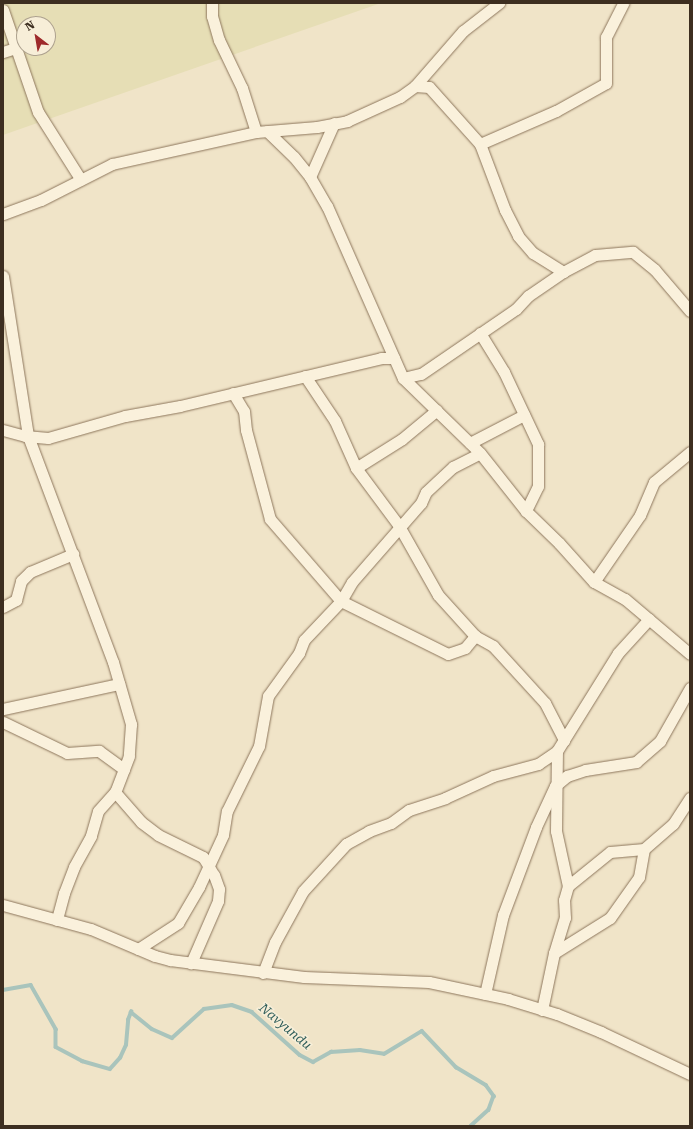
<!DOCTYPE html>
<html>
<head>
<meta charset="utf-8">
<style>
	body { margin:0 }
	#map { position:relative; width:693px; height:1129px; overflow:hidden; background:#f0e4c8; font-family:"Roboto Serif",serif }
	div>[style] { position:absolute }
	.farmland>* { inset:0; background:#e6deb5 }
	.stream>* { height:3.5px; margin:-1.75px; padding:0 1.75px; transform-origin:1.75px; border-radius:1.75px; background:#a9c4bc }
	.roads { filter:drop-shadow(0 0 1px #8d765c) drop-shadow(0 0 1px #8d765c) }
	.street>* { height:11px; margin:-5.5px; padding:0 5.5px; transform-origin:5.5px; border-radius:5.5px; background:#faf1dc }
	span { translate:-50% -50%; white-space:nowrap; text-align:center; line-height:1.15; -webkit-text-stroke:3px #f7eed8; paint-order:stroke }
	.water-label { font-size:13px; color:#2f5d5a; font-style:italic }
	.frame { position:absolute; inset:0; border:4px solid #3d2e20; pointer-events:none }
	.north { position:absolute; left:16px; top:16px; width:40px; height:40px; box-sizing:border-box; background:#f7eed8; border:1px solid #ada18e; border-radius:50%; rotate:329deg; font-size:11px; font-weight:700; line-height:16px; text-align:center; color:#3d2e20 }
	.north::after { content:''; display:block; margin:auto; width:14px; height:18px; background:#9e2a2b; clip-path:polygon(50% 0,100% 100%,50% 72%,0 100%) }
</style>
</head>
<body>
<div id="map">
	<div class="farmland">
		<i style="clip-path:polygon(evenodd,3px 3px,381px 3px,3px 135px,3px 3px,24px 24px,48px 24px,48px 48px,24px 48px,24px 24px)"></i>
	</div>
	<div class="stream">
		<i style="left:3px;top:990px;width:28px;rotate:-10deg"></i>
		<i style="left:31px;top:985px;width:51px;rotate:60.4deg"></i>
		<i style="left:56px;top:1029px;width:18px;rotate:90deg"></i>
		<i style="left:56px;top:1047px;width:30px;rotate:28deg"></i>
		<i style="left:82px;top:1061px;width:29px;rotate:16deg"></i>
		<i style="left:110px;top:1069px;width:15px;rotate:-48deg"></i>
		<i style="left:120px;top:1058px;width:14px;rotate:-65deg"></i>
		<i style="left:126px;top:1045px;width:25px;rotate:-85deg"></i>
		<i style="left:128px;top:1020px;width:9px;rotate:-69deg"></i>
		<i style="left:131px;top:1012px;width:27px;rotate:39deg"></i>
		<i style="left:152px;top:1029px;width:22px;rotate:24deg"></i>
		<i style="left:172px;top:1038px;width:43px;rotate:-42.2deg"></i>
		<i style="left:204px;top:1009px;width:28px;rotate:-8deg"></i>
		<i style="left:232px;top:1005px;width:21px;rotate:19deg"></i>
		<i style="left:252px;top:1012px;width:64px;rotate:41.9deg"></i>
		<i style="left:300px;top:1055px;width:15px;rotate:28deg"></i>
		<i style="left:313px;top:1062px;width:21px;rotate:-29deg"></i>
		<i style="left:331px;top:1052px;width:29px;rotate:-4deg"></i>
		<i style="left:360px;top:1050px;width:24px;rotate:9deg"></i>
		<i style="left:384px;top:1054px;width:44px;rotate:-31.2deg"></i>
		<i style="left:422px;top:1031px;width:50px;rotate:46.6deg"></i>
		<i style="left:456px;top:1067px;width:35px;rotate:31deg"></i>
		<i style="left:486px;top:1085px;width:14px;rotate:54deg"></i>
		<i style="left:494px;top:1096px;width:15px;rotate:110deg"></i>
		<i style="left:489px;top:1110px;width:24px;rotate:138deg"></i>
	</div>
	<div class="roads">
		<div class="street">
			<i style="left:212px;top:3px;width:13px;rotate:90deg"></i>
			<i style="left:212px;top:16px;width:25px;rotate:74deg"></i>
			<i style="left:219px;top:40px;width:53px;rotate:64.4deg"></i>
			<i style="left:242px;top:88px;width:46px;rotate:72.3deg"></i>
			<i style="left:3px;top:10px;width:108px;rotate:71.1deg"></i>
			<i style="left:38px;top:112px;width:80px;rotate:57.7deg"></i>
			<i style="left:3px;top:52px;width:13px;rotate:-18deg"></i>
			<i style="left:415px;top:86px;width:14px;rotate:4deg"></i>
			<i style="left:429px;top:87px;width:76px;rotate:48.2deg"></i>
			<i style="left:480px;top:144px;width:71px;rotate:69.3deg"></i>
			<i style="left:505px;top:210px;width:29px;rotate:63deg"></i>
			<i style="left:518px;top:236px;width:23px;rotate:49deg"></i>
			<i style="left:533px;top:253px;width:36px;rotate:32deg"></i>
			<i style="left:267px;top:131px;width:37px;rotate:44deg"></i>
			<i style="left:294px;top:157px;width:26px;rotate:51deg"></i>
			<i style="left:310px;top:177px;width:34px;rotate:60deg"></i>
			<i style="left:327px;top:206px;width:188px;rotate:66.2deg"></i>
			<i style="left:403px;top:378px;width:107px;rotate:44.2deg"></i>
			<i style="left:480px;top:453px;width:74px;rotate:51.6deg"></i>
			<i style="left:526px;top:511px;width:46px;rotate:44.1deg"></i>
			<i style="left:559px;top:543px;width:52px;rotate:48.1deg"></i>
			<i style="left:594px;top:582px;width:35px;rotate:29deg"></i>
			<i style="left:625px;top:599px;width:85px;rotate:40.2deg"></i>
			<i style="left:480px;top:144px;width:83px;rotate:-23.5deg"></i>
			<i style="left:556px;top:111px;width:57px;rotate:-29.2deg"></i>
			<i style="left:606px;top:83px;width:46px;rotate:-90deg"></i>
			<i style="left:606px;top:37px;width:38px;rotate:-63deg"></i>
			<i style="left:310px;top:177px;width:59px;rotate:-66deg"></i>
			<i style="left:3px;top:214px;width:40px;rotate:-20.2deg"></i>
			<i style="left:41px;top:200px;width:80px;rotate:-26.9deg"></i>
			<i style="left:112px;top:164px;width:148px;rotate:-12.5deg"></i>
			<i style="left:256px;top:132px;width:61px;rotate:-4.7deg"></i>
			<i style="left:317px;top:127px;width:31px;rotate:-11deg"></i>
			<i style="left:347px;top:121px;width:58px;rotate:-24.4deg"></i>
			<i style="left:400px;top:97px;width:19px;rotate:-36deg"></i>
			<i style="left:415px;top:86px;width:73px;rotate:-48.9deg"></i>
			<i style="left:463px;top:31px;width:46px;rotate:-37.9deg"></i>
			<i style="left:3px;top:276px;width:162px;rotate:81.1deg"></i>
			<i style="left:28px;top:436px;width:241px;rotate:69.4deg"></i>
			<i style="left:113px;top:662px;width:65px;rotate:73.8deg"></i>
			<i style="left:131px;top:724px;width:32px;rotate:94deg"></i>
			<i style="left:129px;top:756px;width:39px;rotate:111deg"></i>
			<i style="left:115px;top:792px;width:25px;rotate:132deg"></i>
			<i style="left:98px;top:811px;width:26px;rotate:106deg"></i>
			<i style="left:91px;top:836px;width:35px;rotate:119deg"></i>
			<i style="left:74px;top:867px;width:28px;rotate:111deg"></i>
			<i style="left:64px;top:893px;width:28px;rotate:105deg"></i>
			<i style="left:480px;top:333px;width:46px;rotate:58.4deg"></i>
			<i style="left:504px;top:372px;width:80px;rotate:64.7deg"></i>
			<i style="left:538px;top:444px;width:42px;rotate:90deg"></i>
			<i style="left:538px;top:486px;width:28px;rotate:116deg"></i>
			<i style="left:305px;top:376px;width:54px;rotate:56.3deg"></i>
			<i style="left:335px;top:421px;width:51px;rotate:65.9deg"></i>
			<i style="left:356px;top:468px;width:72px;rotate:53.4deg"></i>
			<i style="left:399px;top:526px;width:79px;rotate:60.5deg"></i>
			<i style="left:438px;top:595px;width:55px;rotate:47.9deg"></i>
			<i style="left:475px;top:636px;width:21px;rotate:29deg"></i>
			<i style="left:493px;top:646px;width:77px;rotate:47.6deg"></i>
			<i style="left:545px;top:703px;width:42px;rotate:62.8deg"></i>
			<i style="left:403px;top:378px;width:18px;rotate:-13deg"></i>
			<i style="left:421px;top:374px;width:115px;rotate:-34.4deg"></i>
			<i style="left:516px;top:309px;width:18px;rotate:-47deg"></i>
			<i style="left:528px;top:296px;width:42px;rotate:-34.4deg"></i>
			<i style="left:563px;top:272px;width:36px;rotate:-28deg"></i>
			<i style="left:595px;top:255px;width:38px;rotate:-5deg"></i>
			<i style="left:633px;top:252px;width:28px;rotate:39deg"></i>
			<i style="left:655px;top:270px;width:54px;rotate:49.5deg"></i>
			<i style="left:233px;top:393px;width:21px;rotate:59deg"></i>
			<i style="left:244px;top:411px;width:19px;rotate:84deg"></i>
			<i style="left:246px;top:430px;width:92px;rotate:74.9deg"></i>
			<i style="left:270px;top:519px;width:108px;rotate:49.1deg"></i>
			<i style="left:341px;top:601px;width:119px;rotate:26.4deg"></i>
			<i style="left:448px;top:654px;width:18px;rotate:-19deg"></i>
			<i style="left:465px;top:648px;width:16px;rotate:-50deg"></i>
			<i style="left:3px;top:430px;width:23px;rotate:15deg"></i>
			<i style="left:25px;top:436px;width:23px;rotate:5deg"></i>
			<i style="left:48px;top:438px;width:80px;rotate:-15.9deg"></i>
			<i style="left:125px;top:416px;width:56px;rotate:-10.3deg"></i>
			<i style="left:180px;top:406px;width:207px;rotate:-13.4deg"></i>
			<i style="left:381px;top:358px;width:13px"></i>
			<i style="left:470px;top:443px;width:61px;rotate:-27.4deg"></i>
			<i style="left:356px;top:468px;width:54px;rotate:-32.2deg"></i>
			<i style="left:402px;top:439px;width:45px;rotate:-39.6deg"></i>
			<i style="left:594px;top:582px;width:81px;rotate:-55.5deg"></i>
			<i style="left:640px;top:515px;width:36px;rotate:-67deg"></i>
			<i style="left:654px;top:482px;width:47px;rotate:-39.8deg"></i>
			<i style="left:3px;top:607px;width:15px;rotate:-28deg"></i>
			<i style="left:16px;top:600px;width:20px;rotate:-75deg"></i>
			<i style="left:21px;top:581px;width:13px;rotate:-45deg"></i>
			<i style="left:30px;top:572px;width:47px;rotate:-22.7deg"></i>
			<i style="left:3px;top:709px;width:119px;rotate:-12.2deg"></i>
			<i style="left:3px;top:722px;width:71px;rotate:25.8deg"></i>
			<i style="left:67px;top:753px;width:32px;rotate:-4deg"></i>
			<i style="left:99px;top:751px;width:31px;rotate:36deg"></i>
			<i style="left:115px;top:792px;width:40px;rotate:49deg"></i>
			<i style="left:141px;top:822px;width:21px;rotate:37deg"></i>
			<i style="left:158px;top:835px;width:50px;rotate:26.1deg"></i>
			<i style="left:203px;top:857px;width:21px;rotate:59deg"></i>
			<i style="left:214px;top:875px;width:15px;rotate:70deg"></i>
			<i style="left:219px;top:889px;width:12px;rotate:95deg"></i>
			<i style="left:218px;top:901px;width:68px;rotate:113.5deg"></i>
			<i style="left:568px;top:886px;width:54px;rotate:-39deg"></i>
			<i style="left:610px;top:852px;width:34px;rotate:-5deg"></i>
			<i style="left:644px;top:849px;width:38px;rotate:-41deg"></i>
			<i style="left:673px;top:824px;width:31px;rotate:-57deg"></i>
			<i style="left:3px;top:905px;width:91px;rotate:15.3deg"></i>
			<i style="left:91px;top:929px;width:69px;rotate:22.9deg"></i>
			<i style="left:155px;top:956px;width:16px;rotate:15deg"></i>
			<i style="left:170px;top:960px;width:135px;rotate:7.2deg"></i>
			<i style="left:304px;top:977px;width:125px;rotate:2.3deg"></i>
			<i style="left:429px;top:982px;width:81px;rotate:12.1deg"></i>
			<i style="left:508px;top:999px;width:51px;rotate:17deg"></i>
			<i style="left:557px;top:1014px;width:48px;rotate:22.2deg"></i>
			<i style="left:601px;top:1032px;width:98px;rotate:25.3deg"></i>
			<i style="left:138px;top:949px;width:48px;rotate:-33deg"></i>
			<i style="left:178px;top:923px;width:42px;rotate:-59.7deg"></i>
			<i style="left:199px;top:887px;width:57px;rotate:-65.2deg"></i>
			<i style="left:223px;top:835px;width:24px;rotate:-81deg"></i>
			<i style="left:227px;top:811px;width:72px;rotate:-63.8deg"></i>
			<i style="left:259px;top:746px;width:51px;rotate:-79.8deg"></i>
			<i style="left:268px;top:696px;width:53px;rotate:-54.2deg"></i>
			<i style="left:299px;top:653px;width:14px;rotate:-69deg"></i>
			<i style="left:304px;top:640px;width:54px;rotate:-46.5deg"></i>
			<i style="left:341px;top:601px;width:22px;rotate:-60deg"></i>
			<i style="left:352px;top:582px;width:105px;rotate:-48.9deg"></i>
			<i style="left:421px;top:503px;width:12px;rotate:-66deg"></i>
			<i style="left:426px;top:492px;width:37px;rotate:-43deg"></i>
			<i style="left:453px;top:467px;width:30px;rotate:-27deg"></i>
			<i style="left:554px;top:953px;width:66px;rotate:-32deg"></i>
			<i style="left:610px;top:918px;width:50px;rotate:-54.7deg"></i>
			<i style="left:639px;top:877px;width:28px;rotate:-80deg"></i>
			<i style="left:263px;top:973px;width:33px;rotate:-69deg"></i>
			<i style="left:275px;top:942px;width:58px;rotate:-61.2deg"></i>
			<i style="left:303px;top:891px;width:64px;rotate:-47.5deg"></i>
			<i style="left:346px;top:844px;width:26px;rotate:-29deg"></i>
			<i style="left:369px;top:831px;width:23px;rotate:-20deg"></i>
			<i style="left:391px;top:823px;width:22px;rotate:-36deg"></i>
			<i style="left:409px;top:810px;width:38px;rotate:-18deg"></i>
			<i style="left:445px;top:798px;width:53px;rotate:-24.6deg"></i>
			<i style="left:493px;top:776px;width:47px;rotate:-14.9deg"></i>
			<i style="left:538px;top:764px;width:23px;rotate:-34deg"></i>
			<i style="left:485px;top:994px;width:81px;rotate:-77.2deg"></i>
			<i style="left:503px;top:915px;width:94px;rotate:-69.4deg"></i>
			<i style="left:536px;top:827px;width:45px;rotate:-65.1deg"></i>
			<i style="left:555px;top:786px;width:16px;rotate:-40deg"></i>
			<i style="left:567px;top:776px;width:19px;rotate:-18deg"></i>
			<i style="left:585px;top:770px;width:52px;rotate:-8.9deg"></i>
			<i style="left:636px;top:762px;width:32px;rotate:-41deg"></i>
			<i style="left:660px;top:741px;width:61px;rotate:-60.5deg"></i>
			<i style="left:542px;top:1010px;width:58px;rotate:-78.1deg"></i>
			<i style="left:554px;top:953px;width:37px;rotate:-73deg"></i>
			<i style="left:565px;top:918px;width:18px;rotate:-93deg"></i>
			<i style="left:564px;top:900px;width:15px;rotate:-74deg"></i>
			<i style="left:568px;top:886px;width:56px;rotate:-102.3deg"></i>
			<i style="left:556px;top:831px;width:80px;rotate:-89.3deg"></i>
			<i style="left:557px;top:751px;width:115px;rotate:-58.1deg"></i>
			<i style="left:618px;top:653px;width:46px;rotate:-47.6deg"></i>
		</div>
	</div>
	<div class="water-label">
		<span style="left:285px;top:1027px;rotate:40deg">Navyundu</span>
	</div>
	<div class="frame"></div>
	<div class="north">N</div>
</div>
</body>
</html>
